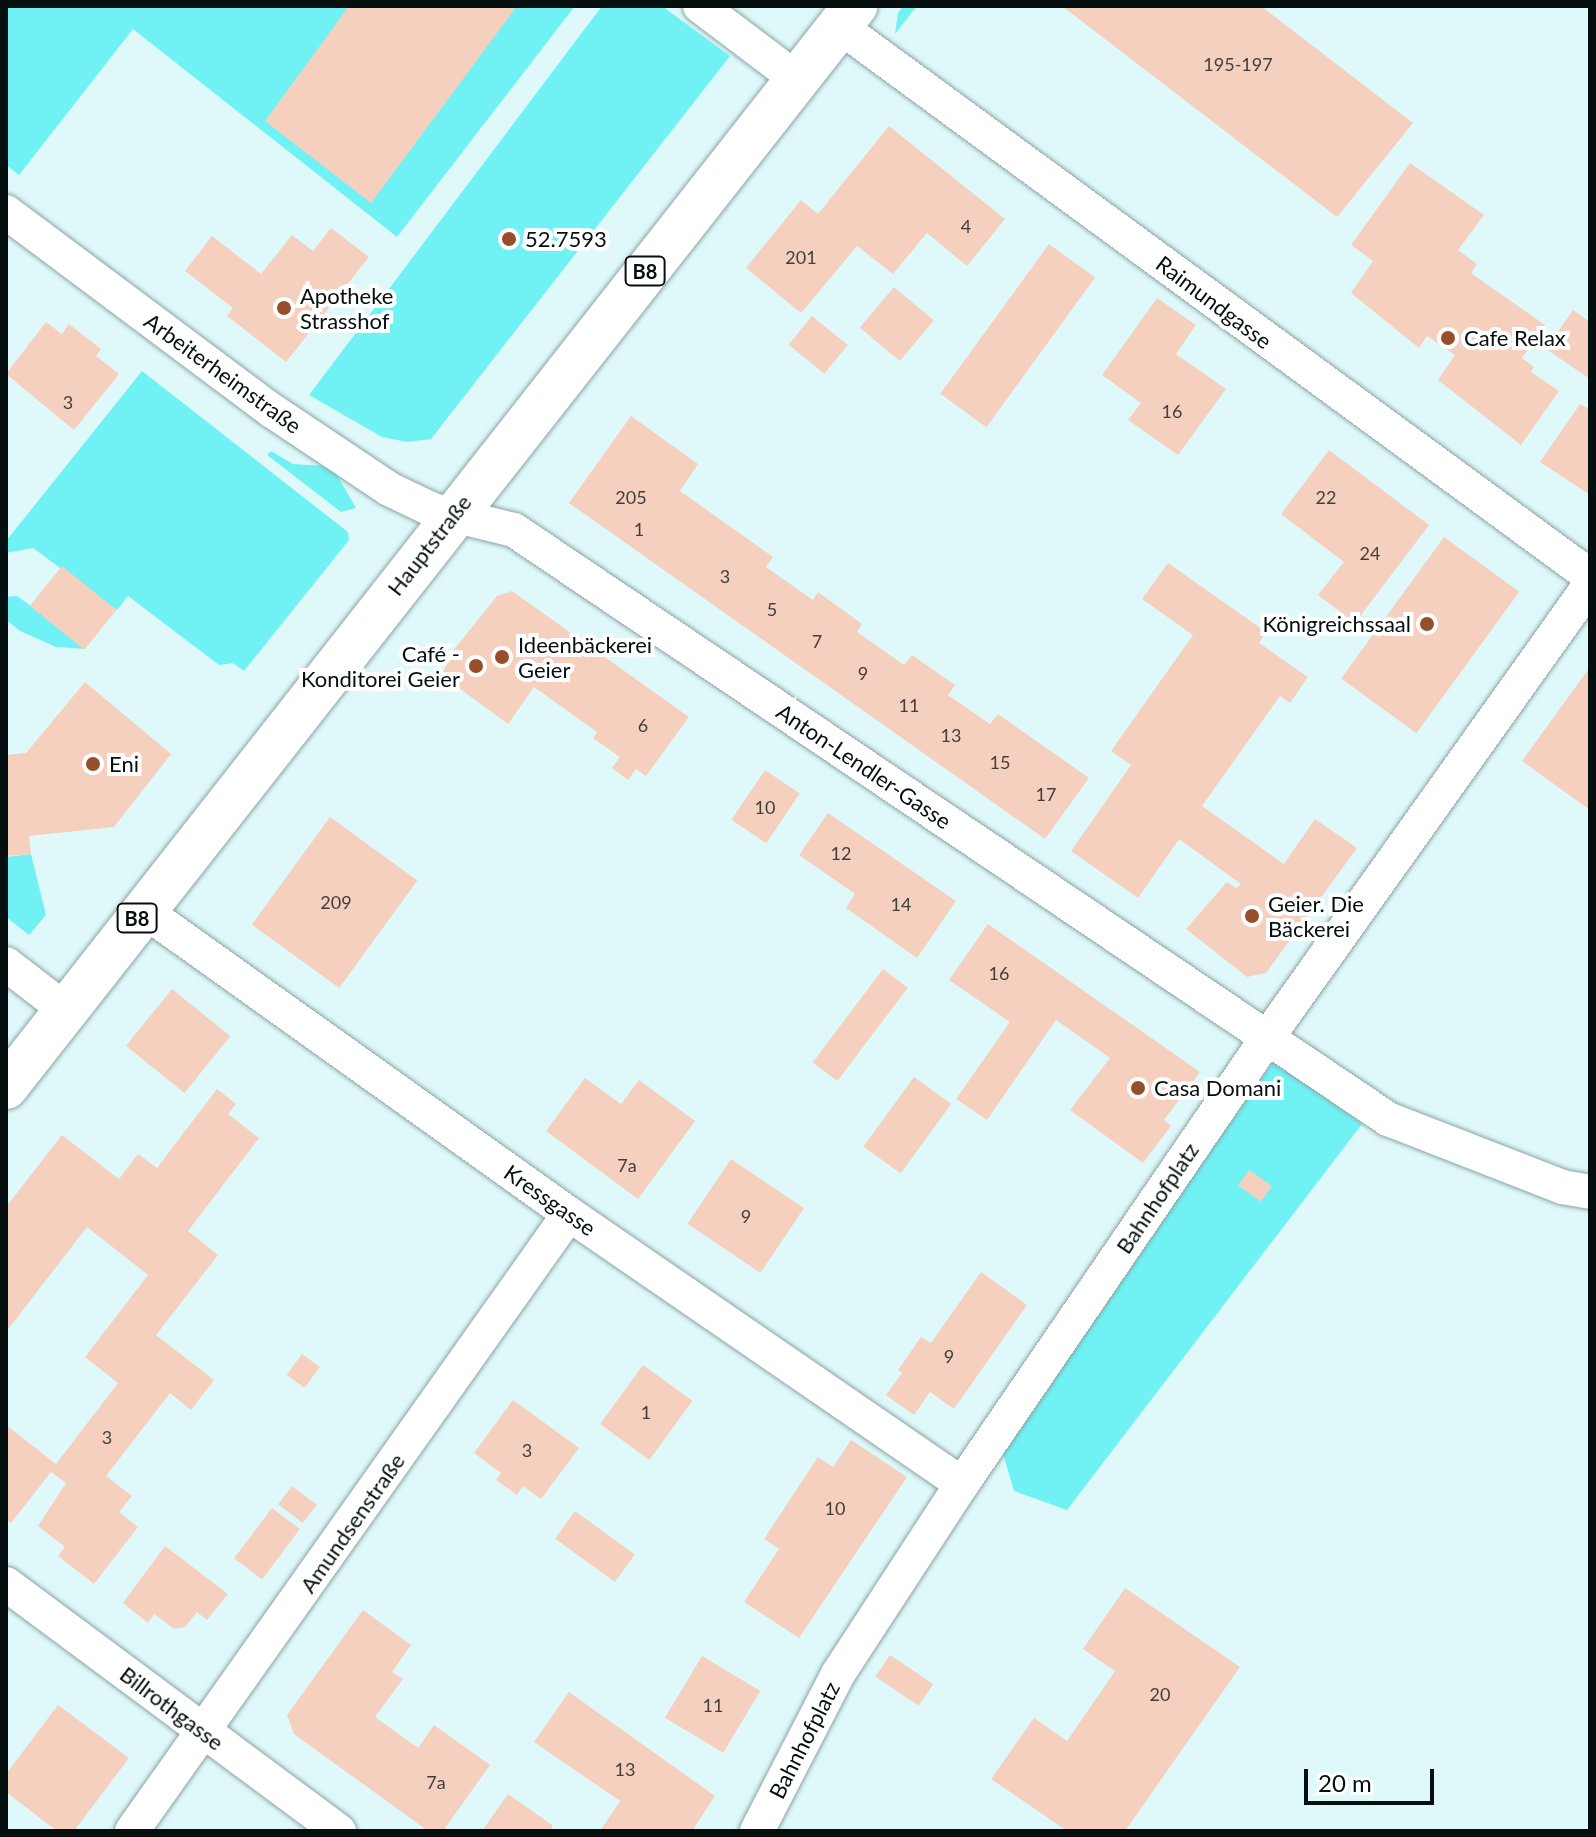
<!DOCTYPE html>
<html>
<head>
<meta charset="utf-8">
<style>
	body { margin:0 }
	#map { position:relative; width:1596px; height:1837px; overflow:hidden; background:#dff9fa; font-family:Lato,sans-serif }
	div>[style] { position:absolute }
	.green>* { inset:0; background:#70f2f5 }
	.building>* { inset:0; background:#f6d0be; transform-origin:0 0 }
	.roads { filter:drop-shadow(0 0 2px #8ba4a5) drop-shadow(0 0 2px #8ba4a5) }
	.minor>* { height:34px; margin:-17px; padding:0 17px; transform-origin:17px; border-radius:17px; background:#fff }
	.primary>* { height:44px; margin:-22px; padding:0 22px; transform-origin:22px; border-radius:22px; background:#fff }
	.dots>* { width:22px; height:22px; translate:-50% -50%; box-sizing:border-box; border:4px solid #fff; border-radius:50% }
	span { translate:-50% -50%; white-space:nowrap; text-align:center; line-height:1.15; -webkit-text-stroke:8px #fff; paint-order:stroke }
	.number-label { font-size:18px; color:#423f3b }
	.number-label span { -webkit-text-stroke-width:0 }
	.shield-label span { padding:2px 6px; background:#fff; border:2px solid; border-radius:6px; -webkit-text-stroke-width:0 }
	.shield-label { font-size:20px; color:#060f0f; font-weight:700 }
	.poi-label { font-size:22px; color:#060f0f }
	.left { translate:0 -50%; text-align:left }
	.right { translate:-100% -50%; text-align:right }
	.street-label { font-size:22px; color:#060f0f }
	.frame { position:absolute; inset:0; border:8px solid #060f0f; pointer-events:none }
	.scale { position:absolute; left:1304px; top:1769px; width:130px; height:36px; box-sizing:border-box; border:4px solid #060f0f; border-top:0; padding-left:10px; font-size:24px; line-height:28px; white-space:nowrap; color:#060f0f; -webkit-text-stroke:6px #fff; paint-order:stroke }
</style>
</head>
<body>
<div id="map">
	<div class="green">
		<i style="clip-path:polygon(6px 6px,575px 6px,397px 237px,133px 29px,19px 175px,6px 165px)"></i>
		<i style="clip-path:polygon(602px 6px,662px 6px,730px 56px,431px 439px,407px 442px,382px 437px,309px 395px)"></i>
		<i style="clip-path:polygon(903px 6px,917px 6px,895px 34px,898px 13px)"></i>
		<i style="clip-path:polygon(142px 371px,348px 532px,349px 540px,244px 671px,233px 663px,219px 665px,128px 596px,117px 610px,33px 548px,6px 553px,6px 541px)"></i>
		<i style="clip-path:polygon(271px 451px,293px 464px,325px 466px,337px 475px,356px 508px,341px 512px,267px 455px)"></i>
		<i style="clip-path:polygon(17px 596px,31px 606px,86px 649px,56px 647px,20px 631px,6px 620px,6px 597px)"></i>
		<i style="clip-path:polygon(31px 854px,46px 915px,29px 935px,6px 917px,6px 857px)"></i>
		<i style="clip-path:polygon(1274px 1061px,1362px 1124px,1067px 1510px,1014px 1491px,1001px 1447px)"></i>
	</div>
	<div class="building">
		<i style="clip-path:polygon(349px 6px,517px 6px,371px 203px,265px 121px)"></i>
		<i style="clip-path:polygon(1062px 6px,1261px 6px,1413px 123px,1337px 217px)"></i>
		<i style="clip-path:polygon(889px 126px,1005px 219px,967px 266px,927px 233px,893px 274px,857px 246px,801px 313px,746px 268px,801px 200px,818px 214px)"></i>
		<i style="clip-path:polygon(1410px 163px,1484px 215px,1458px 250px,1477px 264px,1471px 273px,1545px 325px,1522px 358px,1534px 367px,1531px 372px,1559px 391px,1521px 445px,1438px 380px,1455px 355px,1427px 336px,1419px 348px,1351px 293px,1373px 261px,1351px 245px)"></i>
		<i style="clip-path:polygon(331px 228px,369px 257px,286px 362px,227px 316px,233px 308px,185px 271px,212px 236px,261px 274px,292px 235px,313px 251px)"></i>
		<i style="left:1049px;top:244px;width:57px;height:185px;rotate:36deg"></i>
		<i style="left:894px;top:287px;width:52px;height:53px;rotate:40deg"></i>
		<i style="clip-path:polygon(1157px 298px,1196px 325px,1176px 354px,1226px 389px,1178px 455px,1128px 420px,1141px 403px,1102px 375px)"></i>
		<i style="clip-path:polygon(1573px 310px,1590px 322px,1590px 379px,1546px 349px)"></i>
		<i style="left:812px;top:316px;width:46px;height:37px;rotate:39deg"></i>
		<i style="clip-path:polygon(46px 322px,62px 334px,69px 324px,101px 349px,96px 356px,119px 374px,74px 430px,6px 374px)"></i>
		<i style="clip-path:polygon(1580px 404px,1590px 410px,1590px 495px,1540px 462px)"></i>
		<i style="clip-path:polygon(631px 416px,698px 464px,680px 491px,773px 557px,766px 567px,813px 600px,818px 592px,862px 624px,857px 632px,904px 665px,912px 655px,955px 685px,948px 695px,990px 724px,998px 714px,1089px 778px,1045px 839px,569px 503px)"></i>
		<i style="clip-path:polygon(1329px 450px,1429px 525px,1355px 623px,1318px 595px,1344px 562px,1281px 514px)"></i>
		<i style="left:1444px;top:537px;width:93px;height:175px;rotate:36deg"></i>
		<i style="clip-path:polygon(1168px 563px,1266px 632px,1259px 643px,1308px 677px,1290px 703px,1280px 696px,1202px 806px,1284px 864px,1315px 819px,1357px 848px,1266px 973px,1247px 977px,1186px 929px,1227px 882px,1236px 888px,1241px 884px,1179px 839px,1138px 898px,1071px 851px,1131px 765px,1111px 751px,1193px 635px,1142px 599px)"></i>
		<i style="left:62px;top:566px;width:70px;height:51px;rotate:39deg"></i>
		<i style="clip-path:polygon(512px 591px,689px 717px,646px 776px,636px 769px,628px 780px,612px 768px,620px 757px,593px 738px,597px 732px,534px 687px,508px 724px,448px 680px,443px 672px,452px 652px,497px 596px)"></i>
		<i style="clip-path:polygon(1590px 667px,1590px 810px,1522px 761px)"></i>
		<i style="clip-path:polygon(85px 682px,171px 754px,114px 827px,29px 836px,31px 854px,6px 856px,6px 755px,26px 753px)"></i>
		<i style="left:765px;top:770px;width:42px;height:60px;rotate:34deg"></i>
		<i style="clip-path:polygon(828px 813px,956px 901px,917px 958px,846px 908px,855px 894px,799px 855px)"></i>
		<i style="left:330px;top:817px;width:108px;height:133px;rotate:36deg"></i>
		<i style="clip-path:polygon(988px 924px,1200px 1072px,1164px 1120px,1171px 1126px,1143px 1163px,1070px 1110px,1110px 1058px,1056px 1020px,987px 1120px,956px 1099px,1010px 1022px,949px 980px)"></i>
		<i style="left:883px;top:969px;width:31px;height:117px;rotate:37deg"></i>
		<i style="left:172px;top:989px;width:75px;height:73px;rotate:39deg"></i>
		<i style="left:914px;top:1077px;width:46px;height:86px;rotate:36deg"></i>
		<i style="clip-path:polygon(585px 1078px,621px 1104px,639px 1080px,695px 1121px,638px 1199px,546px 1131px)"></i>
		<i style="clip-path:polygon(217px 1089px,236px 1104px,228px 1114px,259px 1138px,188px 1231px,218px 1255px,156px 1335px,214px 1380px,191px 1410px,170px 1393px,106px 1476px,132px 1496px,119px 1512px,138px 1527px,94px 1584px,58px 1556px,65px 1547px,38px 1526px,66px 1483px,51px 1472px,11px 1523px,6px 1519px,6px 1425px,56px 1464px,118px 1383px,85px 1357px,148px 1275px,87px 1227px,6px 1332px,6px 1207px,62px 1135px,119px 1179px,138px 1154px,157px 1168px)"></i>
		<i style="left:731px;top:1159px;width:88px;height:78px;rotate:34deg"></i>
		<i style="left:1249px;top:1170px;width:28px;height:19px;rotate:35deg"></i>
		<i style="clip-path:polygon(981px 1272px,1027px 1305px,954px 1409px,930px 1392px,914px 1415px,886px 1395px,902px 1373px,898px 1370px,921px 1337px,931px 1343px)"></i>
		<i style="left:302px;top:1354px;width:22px;height:26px;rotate:36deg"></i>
		<i style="left:643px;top:1365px;width:61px;height:73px;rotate:36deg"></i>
		<i style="clip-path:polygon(513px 1400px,579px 1448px,541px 1499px,523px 1486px,517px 1495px,496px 1480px,501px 1473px,474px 1453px)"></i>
		<i style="clip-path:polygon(851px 1440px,907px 1477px,799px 1638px,744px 1602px,779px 1549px,764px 1539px,818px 1457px,833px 1467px)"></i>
		<i style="left:292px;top:1486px;width:31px;height:23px;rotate:37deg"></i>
		<i style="left:272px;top:1508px;width:35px;height:63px;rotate:37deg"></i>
		<i style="left:575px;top:1511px;width:74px;height:34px;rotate:36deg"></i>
		<i style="clip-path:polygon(165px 1546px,228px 1594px,207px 1620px,197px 1612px,185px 1627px,174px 1629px,154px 1614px,148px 1623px,123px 1603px)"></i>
		<i style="clip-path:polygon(1125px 1588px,1240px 1667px,1125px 1831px,1067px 1831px,991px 1779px,1034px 1718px,1067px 1741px,1115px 1671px,1083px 1649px)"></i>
		<i style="clip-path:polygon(363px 1610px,411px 1645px,392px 1672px,403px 1679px,375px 1717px,418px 1748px,434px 1725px,490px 1765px,443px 1831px,428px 1831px,294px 1734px,287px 1715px)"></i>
		<i style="left:890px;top:1655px;width:52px;height:26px;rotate:34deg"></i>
		<i style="left:702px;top:1656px;width:68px;height:72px;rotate:31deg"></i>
		<i style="clip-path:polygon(569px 1692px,715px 1796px,692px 1831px,600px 1831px,620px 1801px,534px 1742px)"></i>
		<i style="clip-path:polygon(58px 1705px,129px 1758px,74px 1831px,57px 1831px,6px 1792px,6px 1774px)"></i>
		<i style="clip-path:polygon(508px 1794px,552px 1825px,552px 1831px,482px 1831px)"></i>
	</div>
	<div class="roads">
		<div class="minor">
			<i style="left:700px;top:6px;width:121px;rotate:37deg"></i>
			<i style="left:839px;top:26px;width:931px;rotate:36.22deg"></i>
			<i style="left:6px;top:212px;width:331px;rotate:36.8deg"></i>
			<i style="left:271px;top:410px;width:142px;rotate:33.8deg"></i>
			<i style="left:389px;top:489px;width:49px;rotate:25.5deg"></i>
			<i style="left:433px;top:510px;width:83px;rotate:13.9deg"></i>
			<i style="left:514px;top:530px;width:1054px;rotate:33.98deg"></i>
			<i style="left:1388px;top:1119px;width:187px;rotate:21.3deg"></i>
			<i style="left:1562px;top:1187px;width:28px;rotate:10deg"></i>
			<i style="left:143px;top:910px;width:523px;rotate:35.51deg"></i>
			<i style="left:569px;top:1214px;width:477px;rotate:34.5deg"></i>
			<i style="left:6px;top:964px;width:77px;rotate:37.6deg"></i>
			<i style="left:6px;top:1584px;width:415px;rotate:36.6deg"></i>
			<i style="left:132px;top:1831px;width:756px;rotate:-54.69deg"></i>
			<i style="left:757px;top:1831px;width:177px;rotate:-62.7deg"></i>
			<i style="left:838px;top:1674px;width:227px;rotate:-56.9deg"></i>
			<i style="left:962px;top:1484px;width:540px;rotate:-55.63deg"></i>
			<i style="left:1267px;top:1038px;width:556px;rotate:-54.51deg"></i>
		</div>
		<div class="primary">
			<i style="left:6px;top:1087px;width:1375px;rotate:-51.85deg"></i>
		</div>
	</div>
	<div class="dots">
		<i style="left:509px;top:239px;background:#964f2a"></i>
		<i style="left:284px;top:308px;background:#964f2a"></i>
		<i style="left:1448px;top:338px;background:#964f2a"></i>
		<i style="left:1427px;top:624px;background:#964f2a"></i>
		<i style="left:502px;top:657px;background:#964f2a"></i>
		<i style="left:476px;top:666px;background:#964f2a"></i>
		<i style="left:93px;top:764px;background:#964f2a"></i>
		<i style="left:1252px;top:916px;background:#964f2a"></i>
		<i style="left:1138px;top:1088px;background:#964f2a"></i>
	</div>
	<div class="number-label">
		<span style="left:1238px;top:64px">195-197</span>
		<span style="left:966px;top:226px">4</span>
		<span style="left:801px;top:257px">201</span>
		<span style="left:68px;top:402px">3</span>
		<span style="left:1172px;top:411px">16</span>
		<span style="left:631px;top:497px">205</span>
		<span style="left:1326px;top:497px">22</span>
		<span style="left:639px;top:529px">1</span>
		<span style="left:1370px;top:553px">24</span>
		<span style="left:725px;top:576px">3</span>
		<span style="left:772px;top:609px">5</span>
		<span style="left:817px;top:641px">7</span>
		<span style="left:863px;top:673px">9</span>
		<span style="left:909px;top:705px">11</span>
		<span style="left:643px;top:725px">6</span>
		<span style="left:951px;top:735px">13</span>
		<span style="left:1000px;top:762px">15</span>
		<span style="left:1046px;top:794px">17</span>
		<span style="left:765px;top:807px">10</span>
		<span style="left:841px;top:853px">12</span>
		<span style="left:336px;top:902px">209</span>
		<span style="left:901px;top:904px">14</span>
		<span style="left:999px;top:973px">16</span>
		<span style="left:627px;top:1165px">7a</span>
		<span style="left:746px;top:1216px">9</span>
		<span style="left:949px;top:1356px">9</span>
		<span style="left:646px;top:1412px">1</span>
		<span style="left:107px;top:1437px">3</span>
		<span style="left:527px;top:1450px">3</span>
		<span style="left:835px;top:1508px">10</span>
		<span style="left:1160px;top:1694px">20</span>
		<span style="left:713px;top:1705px">11</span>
		<span style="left:625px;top:1769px">13</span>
		<span style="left:436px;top:1782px">7a</span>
	</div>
	<div class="shield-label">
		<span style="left:645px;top:271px">B8</span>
		<span style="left:137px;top:918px">B8</span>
	</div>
	<div class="poi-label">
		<span class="left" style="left:525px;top:239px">52.7593</span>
		<span class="left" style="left:300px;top:308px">Apotheke<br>Strasshof</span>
		<span class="left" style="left:1464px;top:338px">Cafe Relax</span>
		<span class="right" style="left:1411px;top:624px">Königreichssaal</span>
		<span class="left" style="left:518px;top:657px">Ideenbäckerei<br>Geier</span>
		<span class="right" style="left:460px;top:666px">Café -<br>Konditorei Geier</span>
		<span class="left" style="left:109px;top:764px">Eni</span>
		<span class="left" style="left:1268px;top:916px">Geier. Die<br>Bäckerei</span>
		<span class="left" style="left:1154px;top:1088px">Casa Domani</span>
	</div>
	<div class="street-label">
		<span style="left:1214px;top:302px;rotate:37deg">Raimundgasse</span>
		<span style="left:223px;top:373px;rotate:36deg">Arbeiterheimstraße</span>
		<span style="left:429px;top:545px;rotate:-52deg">Hauptstraße</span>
		<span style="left:864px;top:766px;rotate:34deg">Anton-Lendler-Gasse</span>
		<span style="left:1157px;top:1198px;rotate:-56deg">Bahnhofplatz</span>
		<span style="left:550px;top:1200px;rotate:35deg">Kressgasse</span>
		<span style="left:352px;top:1523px;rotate:-55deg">Amundsenstraße</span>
		<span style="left:172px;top:1708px;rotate:37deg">Billrothgasse</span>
		<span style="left:804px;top:1740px;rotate:-63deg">Bahnhofplatz</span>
	</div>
	<div class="frame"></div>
	<div class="scale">20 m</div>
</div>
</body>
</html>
